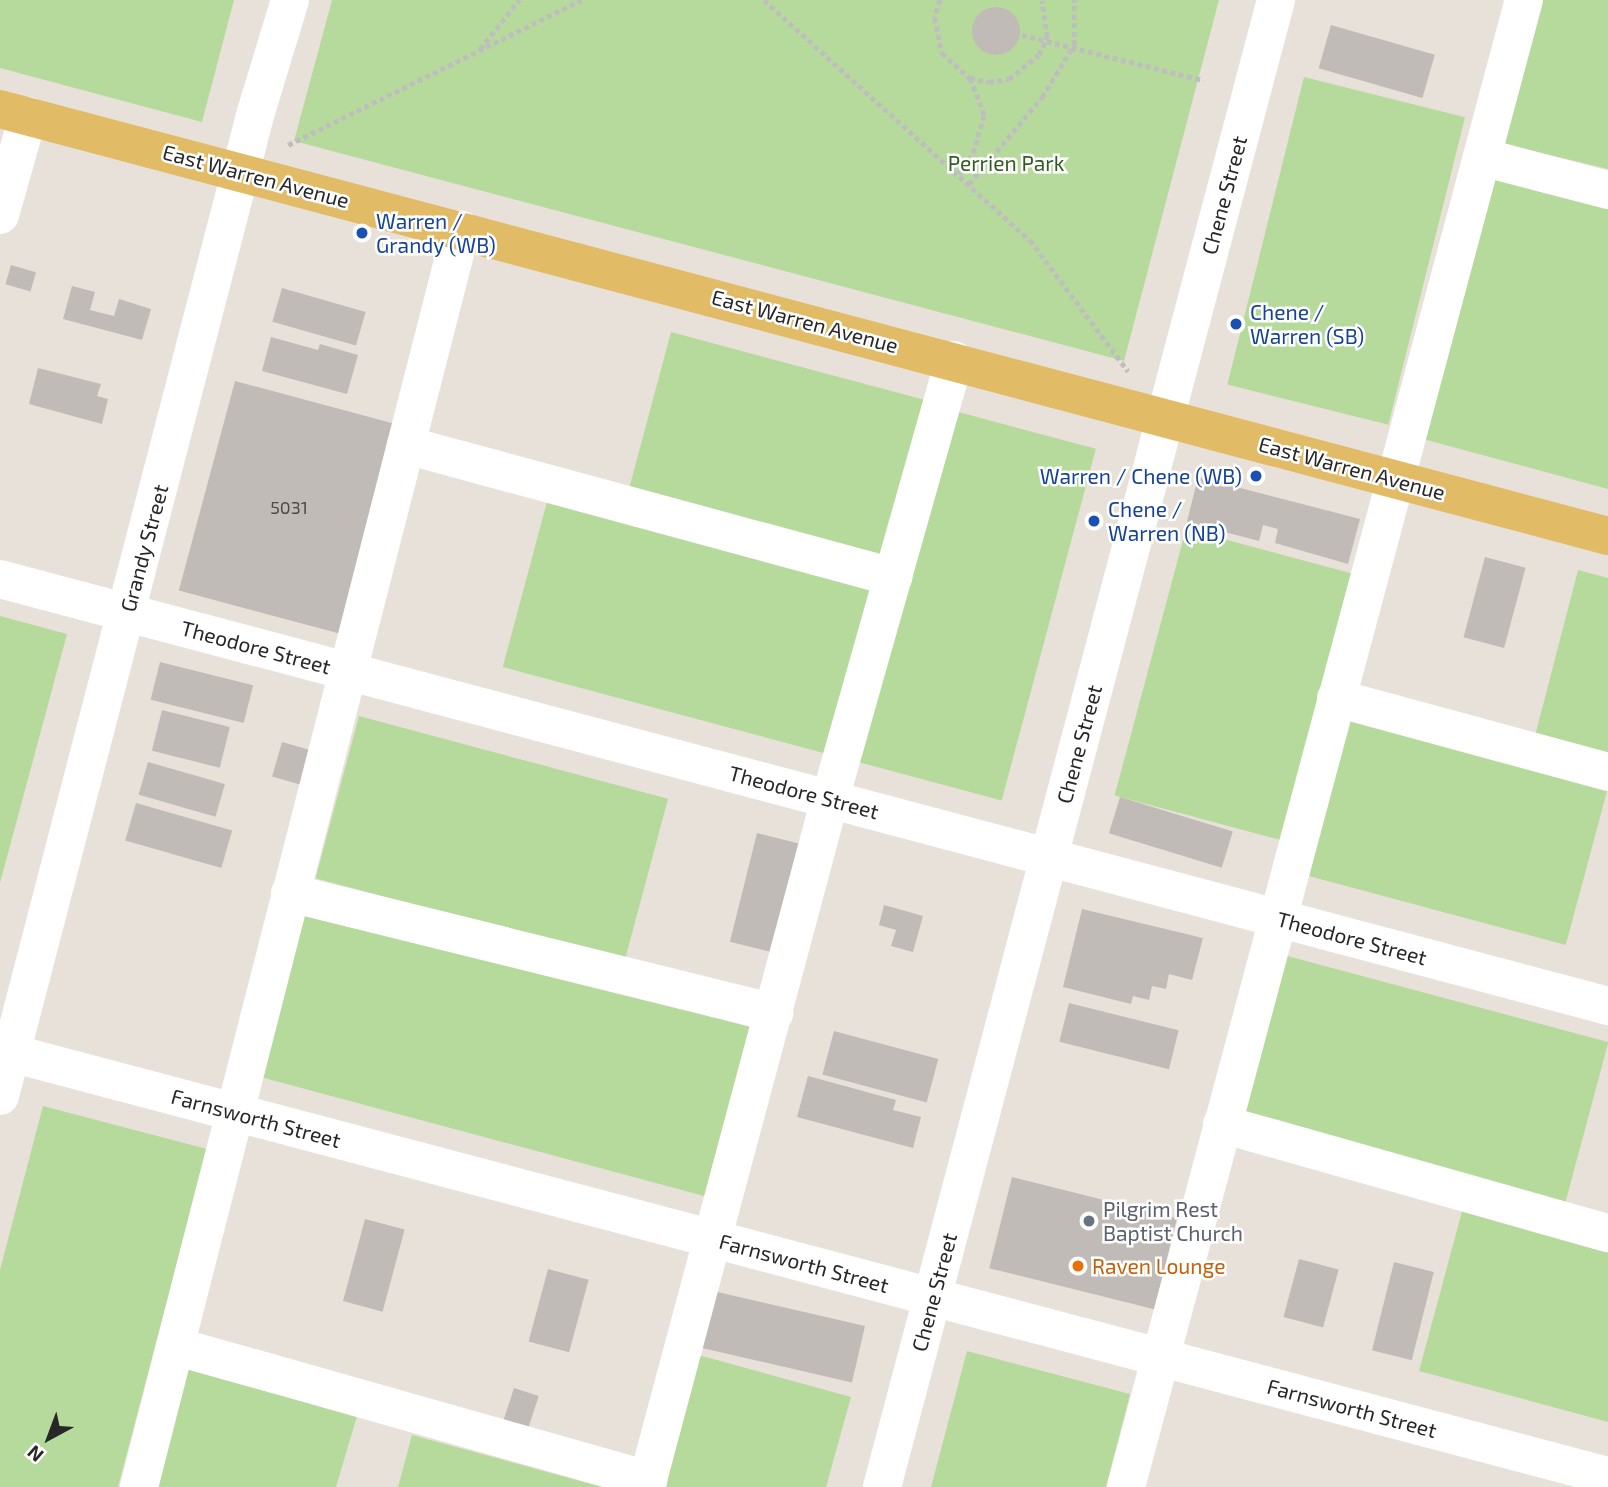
<!DOCTYPE html>
<html>
<head>
<meta charset="utf-8">
<style>
	body { margin:0 }
	#map { position:relative; width:1608px; height:1487px; overflow:hidden; background:#e8e1da; font-family:"Exo 2",sans-serif }
	div>[style] { position:absolute }
	.green>* { inset:0; background:#b6da9b; transform-origin:0 0 }
	.building>* { inset:0; background:#c1bbb7; transform-origin:0 0 }
	.round { border-radius:50% }
	.path>* { height:4.5px; margin-top:-2.25px; transform-origin:0; background:repeating-linear-gradient(90deg,#bebebe 0 5px,transparent 0 8.5px) }
	.minor>* { height:38px; margin:-19px; padding:0 19px; transform-origin:19px; border-radius:19px; background:#fff }
	.major>* { height:38px; margin:-19px; padding:0 19px; transform-origin:19px; border-radius:19px; background:#e2bb66 }
	.dots>* { width:19px; height:19px; translate:-50% -50%; box-sizing:border-box; border:4px solid #fff; border-radius:50% }
	span { translate:-50% -50%; white-space:nowrap; text-align:center; line-height:1.15; -webkit-text-stroke:5px #fff; paint-order:stroke }
	.number-label { font-size:18px; color:#4e4c4b }
	.number-label span { -webkit-text-stroke-width:0 }
	.park-label { font-size:21px; color:#315c20 }
	.street-label { font-size:21px; color:#272727 }
	.transit-label { font-size:21px; color:#164399 }
	.left { translate:0 -50%; text-align:left }
	.right { translate:-100% -50%; text-align:right }
	.worship-label { font-size:21px; color:#5b616d }
	.food-label { font-size:21px; color:#c56008 }
	.north { position:absolute; left:14px; top:1403px; width:70px; height:70px; -webkit-text-stroke:5px #fff; paint-order:stroke; rotate:221deg; font-size:19px; font-weight:700; line-height:28px; text-align:center; color:#272727 }
	.north::after { content:''; display:block; margin:auto; width:24px; height:32px; background:#272727; clip-path:polygon(50% 0,100% 100%,50% 72%,0 100%) }
</style>
</head>
<body>
<div id="map">
	<div class="green">
		<i style="clip-path:polygon(0 0,234px 0,202px 122px,0 68px)"></i>
		<i style="clip-path:polygon(332px 0,1219px 0,1124px 361px,294px 141px)"></i>
		<i style="clip-path:polygon(1535px 0,1608px 0,1608px 169px,1500px 143px)"></i>
		<i style="left:1304px;top:77px;width:166px;height:317px;rotate:14deg"></i>
		<i style="clip-path:polygon(1490px 171px,1608px 203px,1608px 489px,1419px 438px)"></i>
		<i style="left:671px;top:332px;width:265px;height:171px;rotate:15deg"></i>
		<i style="left:951px;top:410px;width:150px;height:364px;rotate:15deg"></i>
		<i style="left:548px;top:498px;width:340px;height:175px;rotate:15deg"></i>
		<i style="left:1186px;top:529px;width:172px;height:276px;rotate:15deg"></i>
		<i style="clip-path:polygon(1578px 570px,1608px 578px,1608px 755px,1535px 736px)"></i>
		<i style="clip-path:polygon(0 616px,67px 634px,0 883px)"></i>
		<i style="left:359px;top:716px;width:320px;height:168px;rotate:15deg"></i>
		<i style="left:1345px;top:718px;width:272px;height:162px;rotate:15deg"></i>
		<i style="left:302px;top:907px;width:467px;height:175px;rotate:15deg"></i>
		<i style="left:1280px;top:954px;width:340px;height:167px;rotate:15deg"></i>
		<i style="clip-path:polygon(43px 1106px,207px 1149px,118px 1487px,0 1487px,0 1270px)"></i>
		<i style="clip-path:polygon(1464px 1204px,1608px 1243px,1608px 1422px,1419px 1371px)"></i>
		<i style="clip-path:polygon(967px 1351px,1130px 1394px,1106px 1487px,931px 1487px)"></i>
		<i style="clip-path:polygon(695px 1354px,851px 1397px,826px 1487px,659px 1487px)"></i>
		<i style="clip-path:polygon(185px 1369px,357px 1416px,336px 1487px,153px 1487px)"></i>
		<i style="clip-path:polygon(412px 1435px,602px 1487px,398px 1487px)"></i>
	</div>
	<div class="building">
		<i class="round" style="left:972px;top:7px;width:48px;height:48px"></i>
		<i style="left:1331px;top:25px;width:108px;height:45px;rotate:16deg"></i>
		<i style="left:11px;top:265px;width:26px;height:20px;rotate:16deg"></i>
		<i style="clip-path:polygon(72px 286px,95px 292px,90px 310px,114px 316px,119px 299px,151px 309px,142px 340px,63px 319px)"></i>
		<i style="left:282px;top:288px;width:87px;height:35px;rotate:16deg"></i>
		<i style="clip-path:polygon(271px 337px,318px 350px,320px 344px,358px 355px,347px 394px,262px 371px)"></i>
		<i style="clip-path:polygon(38px 368px,101px 384px,97px 396px,108px 399px,102px 424px,29px 404px)"></i>
		<i style="left:235px;top:381px;width:169px;height:217px;rotate:15deg"></i>
		<i style="clip-path:polygon(1198px 477px,1360px 519px,1348px 564px,1275px 543px,1278px 529px,1263px 525px,1259px 541px,1187px 522px)"></i>
		<i style="left:1485px;top:557px;width:42px;height:83px;rotate:15deg"></i>
		<i style="left:160px;top:662px;width:96px;height:39px;rotate:14deg"></i>
		<i style="left:162px;top:710px;width:70px;height:42px;rotate:14deg"></i>
		<i style="left:282px;top:742px;width:29px;height:36px;rotate:16deg"></i>
		<i style="left:148px;top:762px;width:80px;height:34px;rotate:16deg"></i>
		<i style="left:1120px;top:797px;width:118px;height:38px;rotate:17deg"></i>
		<i style="left:136px;top:803px;width:100px;height:39px;rotate:16deg"></i>
		<i style="left:757px;top:833px;width:44px;height:112px;rotate:14deg"></i>
		<i style="clip-path:polygon(884px 905px,923px 916px,913px 952px,891px 946px,896px 930px,879px 925px)"></i>
		<i style="clip-path:polygon(1082px 909px,1203px 938px,1192px 980px,1169px 974px,1166px 989px,1152px 986px,1149px 1000px,1133px 996px,1131px 1004px,1063px 987px)"></i>
		<i style="left:1069px;top:1003px;width:113px;height:40px;rotate:14deg"></i>
		<i style="left:834px;top:1031px;width:108px;height:45px;rotate:15deg"></i>
		<i style="clip-path:polygon(808px 1076px,896px 1100px,893px 1110px,921px 1117px,913px 1148px,797px 1117px)"></i>
		<i style="left:1012px;top:1177px;width:170px;height:94px;rotate:14deg"></i>
		<i style="left:365px;top:1219px;width:41px;height:85px;rotate:15deg"></i>
		<i style="left:1299px;top:1259px;width:41px;height:60px;rotate:15deg"></i>
		<i style="left:1394px;top:1262px;width:41px;height:91px;rotate:14deg"></i>
		<i style="left:548px;top:1269px;width:42px;height:75px;rotate:15deg"></i>
		<i style="left:713px;top:1291px;width:156px;height:58px;rotate:13deg"></i>
		<i style="left:514px;top:1388px;width:26px;height:35px;rotate:18deg"></i>
	</div>
	<div class="path">
		<i style="left:764px;top:0;width:358px;rotate:42.1deg"></i>
		<i style="left:1030px;top:240px;width:164px;rotate:53.2deg"></i>
		<i style="left:940px;top:0;width:19px;rotate:106deg"></i>
		<i style="left:935px;top:18px;width:36px;rotate:79deg"></i>
		<i style="left:942px;top:53px;width:38px;rotate:42deg"></i>
		<i style="left:970px;top:78px;width:19px;rotate:12deg"></i>
		<i style="left:989px;top:82px;width:20px;rotate:-9deg"></i>
		<i style="left:1009px;top:79px;width:38px;rotate:-39deg"></i>
		<i style="left:1039px;top:55px;width:20px;rotate:-66deg"></i>
		<i style="left:1047px;top:37px;width:37px;rotate:-98deg"></i>
		<i style="left:1022px;top:35px;width:187px;rotate:14deg"></i>
		<i style="left:480px;top:49px;width:63px;rotate:-51.5deg"></i>
		<i style="left:288px;top:145px;width:327px;rotate:-26.3deg"></i>
		<i style="left:958px;top:174px;width:26px;rotate:-54deg"></i>
		<i style="left:973px;top:153px;width:40px;rotate:-74deg"></i>
		<i style="left:984px;top:115px;width:40px;rotate:-111deg"></i>
		<i style="left:969px;top:184px;width:114px;rotate:-50deg"></i>
		<i style="left:1042px;top:97px;width:61px;rotate:-58.4deg"></i>
		<i style="left:1074px;top:45px;width:45px;rotate:-90deg"></i>
	</div>
	<div class="minor">
		<i style="left:1482px;top:157px;width:130px;rotate:14.7deg"></i>
		<i style="left:0;top:215px;width:103px;rotate:-74.2deg"></i>
		<i style="left:406px;top:445px;width:505px;rotate:15.17deg"></i>
		<i style="left:0;top:579px;width:1664px;rotate:14.87deg"></i>
		<i style="left:1336px;top:698px;width:282px;rotate:15.2deg"></i>
		<i style="left:290px;top:893px;width:499px;rotate:13.9deg"></i>
		<i style="left:0;top:1050px;width:1663px;rotate:14.84deg"></i>
		<i style="left:0;top:1096px;width:1017px;rotate:-75.42deg"></i>
		<i style="left:256px;top:112px;width:117px;rotate:-73.1deg"></i>
		<i style="left:1222px;top:1124px;width:401px;rotate:15.8deg"></i>
		<i style="left:175px;top:1346px;width:492px;rotate:15.8deg"></i>
		<i style="left:139px;top:1487px;width:1298px;rotate:-75.63deg"></i>
		<i style="left:646px;top:1487px;width:712px;rotate:-75.03deg"></i>
		<i style="left:830px;top:799px;width:456px;rotate:-74.2deg"></i>
		<i style="left:882px;top:1487px;width:1538px;rotate:-75.16deg"></i>
		<i style="left:1126px;top:1487px;width:1539px;rotate:-75.02deg"></i>
	</div>
	<div class="major">
		<i style="left:0;top:109px;width:1664px;rotate:14.87deg"></i>
	</div>
	<div class="dots">
		<i style="left:362px;top:233px;background:#1a4fb4"></i>
		<i style="left:1236px;top:324px;background:#1a4fb4"></i>
		<i style="left:1256px;top:476px;background:#1a4fb4"></i>
		<i style="left:1094px;top:521px;background:#1a4fb4"></i>
		<i style="left:1089px;top:1221px;background:#6b7280"></i>
		<i style="left:1078px;top:1266px;background:#e8710a"></i>
	</div>
	<div class="number-label">
		<span style="left:289px;top:507px">5031</span>
	</div>
	<div class="park-label">
		<span style="left:1006px;top:163px">Perrien Park</span>
	</div>
	<div class="street-label">
		<span style="left:256px;top:176px;rotate:15deg">East Warren Avenue</span>
		<span style="left:1224px;top:195px;rotate:-75deg">Chene Street</span>
		<span style="left:805px;top:321px;rotate:15deg">East Warren Avenue</span>
		<span style="left:1352px;top:468px;rotate:15deg">East Warren Avenue</span>
		<span style="left:144px;top:548px;rotate:-75deg">Grandy Street</span>
		<span style="left:256px;top:647px;rotate:15deg">Theodore Street</span>
		<span style="left:1079px;top:744px;rotate:-75deg">Chene Street</span>
		<span style="left:804px;top:792px;rotate:15deg">Theodore Street</span>
		<span style="left:1352px;top:938px;rotate:15deg">Theodore Street</span>
		<span style="left:256px;top:1118px;rotate:15deg">Farnsworth Street</span>
		<span style="left:804px;top:1263px;rotate:15deg">Farnsworth Street</span>
		<span style="left:934px;top:1292px;rotate:-75deg">Chene Street</span>
		<span style="left:1352px;top:1408px;rotate:15deg">Farnsworth Street</span>
	</div>
	<div class="transit-label">
		<span class="left" style="left:376px;top:233px">Warren /<br>Grandy (WB)</span>
		<span class="left" style="left:1250px;top:324px">Chene /<br>Warren (SB)</span>
		<span class="right" style="left:1242px;top:476px">Warren / Chene (WB)</span>
		<span class="left" style="left:1108px;top:521px">Chene /<br>Warren (NB)</span>
	</div>
	<div class="worship-label">
		<span class="left" style="left:1103px;top:1221px">Pilgrim Rest<br>Baptist Church</span>
	</div>
	<div class="food-label">
		<span class="left" style="left:1092px;top:1266px">Raven Lounge</span>
	</div>
	<div class="north">N</div>
</div>
</body>
</html>
